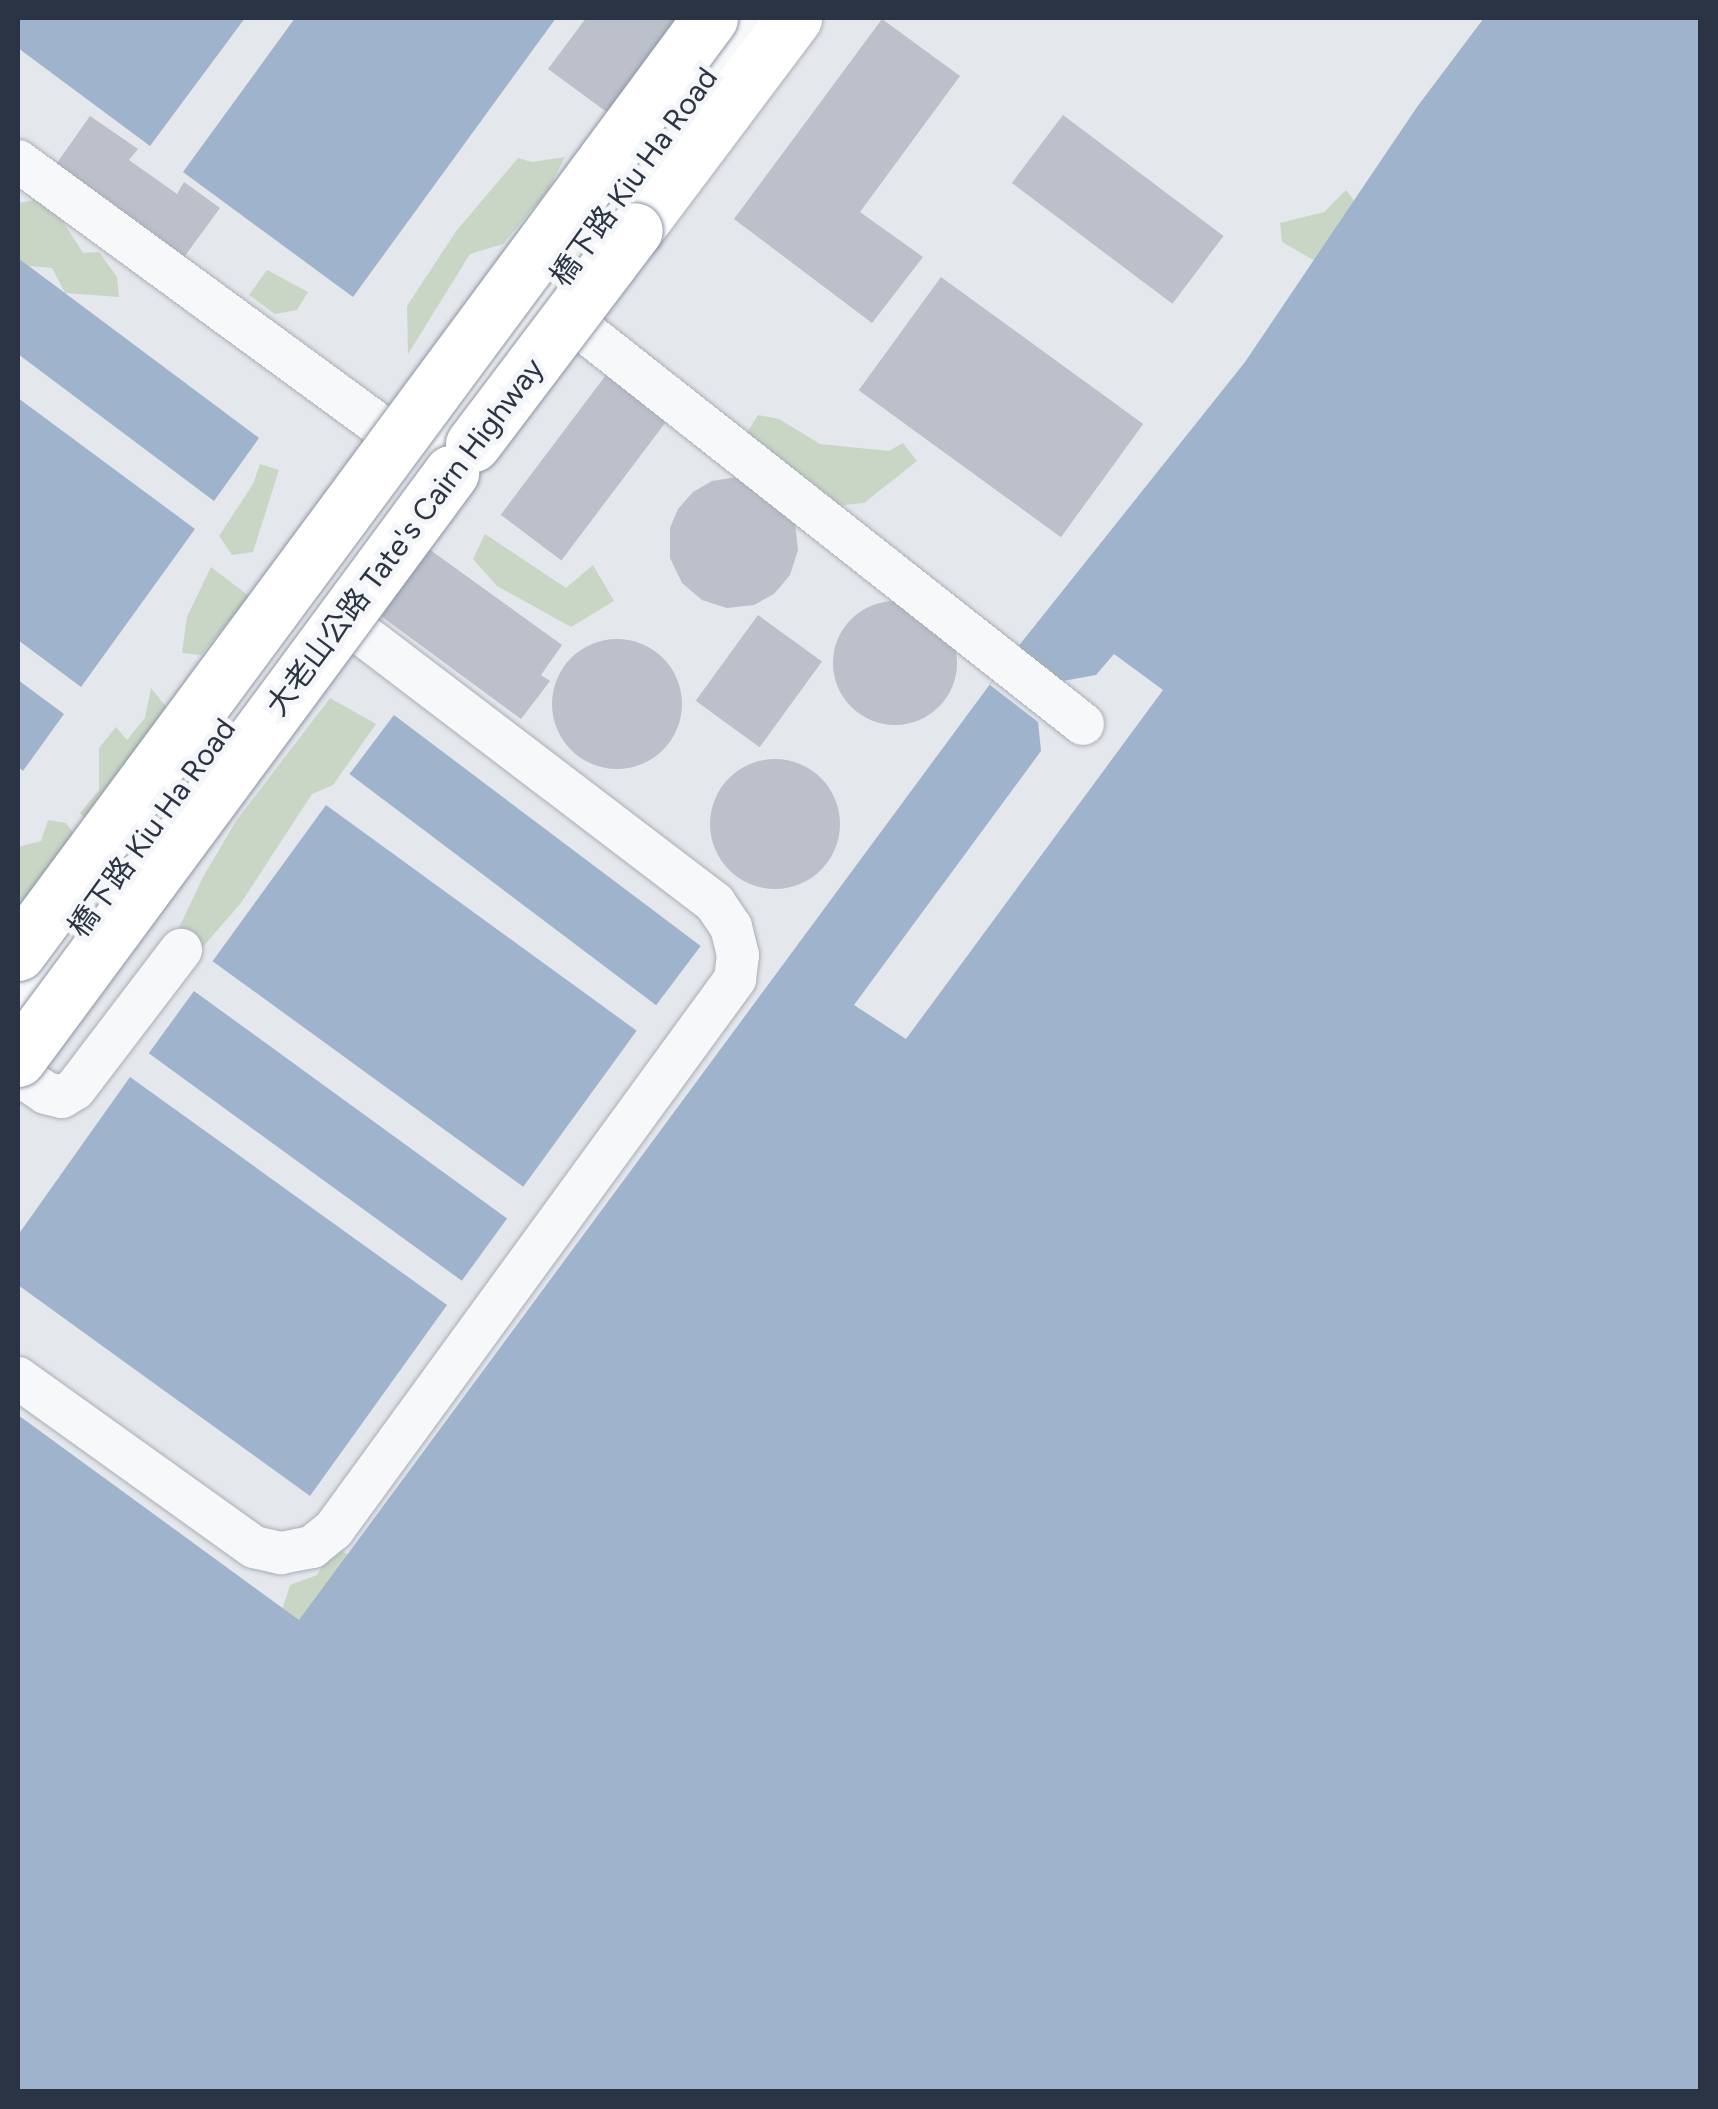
<!DOCTYPE html>
<html>
<head>
<meta charset="utf-8">
<style>
	body { margin:0 }
	#map { position:relative; width:1718px; height:2109px; overflow:hidden; background:#e4e7ec; font-family:Figtree,"Noto Sans TC",sans-serif }
	div>[style] { position:absolute }
	.green>* { inset:0; background:#c9d6c5 }
	.water>* { inset:0; background:#9fb4cc; transform-origin:0 0 }
	.pier>* { inset:0; background:#e4e7ec }
	.building>* { inset:0; background:#bbc0ca; transform-origin:0 0 }
	.round { border-radius:50% }
	.roads { filter:drop-shadow(0 0 2px #a9aeb7) drop-shadow(0 0 2px #a9aeb7) }
	.minor>* { height:42px; margin:-21px; padding:0 21px; transform-origin:21px; border-radius:21px; background:#f7f8fa }
	.highway>* { height:55px; margin:-27.5px; padding:0 27.5px; transform-origin:27.5px; border-radius:27.5px; background:#fff }
	.bridges { filter:drop-shadow(0 0 2px #8b94a3) drop-shadow(0 0 2px #8b94a3) }
	.highway-bridge>* { height:55px; margin:-27.5px; padding:0 27.5px; transform-origin:27.5px; border-radius:27.5px; background:#fff }
	span { translate:-50% -50%; white-space:nowrap; text-align:center; line-height:1.15; -webkit-text-stroke:10px #f4f6f9; paint-order:stroke }
	.street-label { font-size:30px; color:#2b3445 }
	.frame { position:absolute; inset:0; border:20px solid #2b3445; pointer-events:none }
</style>
</head>
<body>
<div id="map">
	<div class="green">
		<i style="clip-path:polygon(565px 157px,548px 190px,503px 244px,470px 254px,408px 354px,407px 306px,457px 230px,518px 158px,532px 162px)"></i>
		<i style="clip-path:polygon(1346px 190px,1369px 220px,1336px 273px,1282px 242px,1280px 223px,1324px 212px)"></i>
		<i style="clip-path:polygon(35px 200px,60px 217px,83px 253px,99px 252px,117px 277px,119px 297px,65px 293px,52px 268px,18px 265px,18px 203px)"></i>
		<i style="clip-path:polygon(267px 270px,308px 292px,297px 310px,275px 314px,249px 295px)"></i>
		<i style="clip-path:polygon(758px 415px,779px 419px,820px 444px,889px 451px,903px 443px,917px 461px,864px 503px,804px 509px,735px 452px)"></i>
		<i style="clip-path:polygon(260px 464px,279px 470px,253px 552px,232px 555px,219px 536px,253px 484px)"></i>
		<i style="clip-path:polygon(485px 534px,566px 588px,593px 565px,614px 601px,571px 627px,497px 586px,473px 559px)"></i>
		<i style="clip-path:polygon(211px 567px,249px 596px,201px 655px,182px 653px,187px 617px)"></i>
		<i style="clip-path:polygon(151px 688px,168px 709px,88px 822px,80px 813px,99px 790px,99px 748px,116px 727px,127px 740px,145px 718px)"></i>
		<i style="clip-path:polygon(330px 698px,376px 724px,333px 785px,312px 794px,241px 903px,187px 965px,175px 936px,203px 877px,236px 821px)"></i>
		<i style="clip-path:polygon(48px 820px,66px 823px,74px 834px,18px 918px,18px 847px,41px 841px)"></i>
		<i style="clip-path:polygon(334px 1547px,357px 1559px,294px 1646px,282px 1610px,290px 1585px,317px 1575px)"></i>
	</div>
	<div class="water">
		<i style="clip-path:polygon(18px 18px,245px 18px,150px 146px,18px 48px)"></i>
		<i style="clip-path:polygon(295px 18px,556px 18px,353px 297px,183px 172px)"></i>
		<i style="clip-path:polygon(1484px 18px,1700px 18px,1700px 2091px,18px 2091px,18px 1415px,299px 1620px,1013px 653px,1245px 362px,1417px 107px)"></i>
		<i style="clip-path:polygon(18px 258px,259px 438px,214px 501px,18px 354px)"></i>
		<i style="clip-path:polygon(18px 398px,195px 529px,81px 687px,18px 640px)"></i>
		<i style="clip-path:polygon(18px 680px,64px 714px,23px 771px,18px 767px)"></i>
		<i style="left:394px;top:715px;width:384px;height:74px;rotate:37deg"></i>
		<i style="left:326px;top:805px;width:384px;height:193px;rotate:36deg"></i>
		<i style="left:194px;top:991px;width:387px;height:77px;rotate:36deg"></i>
		<i style="clip-path:polygon(130px 1077px,447px 1305px,310px 1496px,18px 1285px,18px 1235px)"></i>
	</div>
	<div class="pier">
		<i style="clip-path:polygon(1013px 653px,1057px 682px,1096px 675px,1114px 654px,1163px 690px,906px 1039px,854px 1005px,1041px 751px,1038px 722px,990px 685px)"></i>
	</div>
	<div class="building">
		<i style="clip-path:polygon(586px 18px,678px 18px,608px 113px,548px 69px)"></i>
		<i style="clip-path:polygon(882px 19px,960px 76px,860px 212px,923px 257px,872px 323px,734px 219px)"></i>
		<i style="left:1063px;top:115px;width:201px;height:85px;rotate:37deg"></i>
		<i style="clip-path:polygon(90px 116px,138px 149px,129px 160px,177px 194px,184px 182px,220px 208px,179px 264px,52px 170px)"></i>
		<i style="left:941px;top:277px;width:250px;height:140px;rotate:36deg"></i>
		<i style="left:606px;top:375px;width:76px;height:175px;rotate:37deg"></i>
		<i style="clip-path:polygon(736px 477px,795px 524px,798px 550px,790px 575px,774px 594px,754px 605px,727px 608px,702px 600px,682px 583px,670px 558px,670px 528px,678px 509px,693px 492px,712px 481px)"></i>
		<i style="clip-path:polygon(429px 549px,562px 645px,541px 675px,550px 681px,521px 719px,381px 616px)"></i>
		<i class="round" style="left:833px;top:601px;width:124px;height:124px"></i>
		<i style="left:758px;top:615px;width:79px;height:106px;rotate:36deg"></i>
		<i class="round" style="left:552px;top:639px;width:130px;height:130px"></i>
		<i class="round" style="left:710px;top:759px;width:130px;height:130px"></i>
	</div>
	<div class="roads">
		<div class="minor">
			<i style="left:18px;top:161px;width:503px;rotate:36.19deg"></i>
			<i style="left:545px;top:300px;width:685px;rotate:38.24deg"></i>
			<i style="left:18px;top:1011px;width:1234px;rotate:-53.57deg"></i>
			<i style="left:18px;top:1074px;width:34px;rotate:34deg"></i>
			<i style="left:46px;top:1093px;width:16px;rotate:14deg"></i>
			<i style="left:62px;top:1097px;width:15px;rotate:-32deg"></i>
			<i style="left:75px;top:1089px;width:175px;rotate:-52.7deg"></i>
			<i style="left:18px;top:1378px;width:290px;rotate:35.6deg"></i>
			<i style="left:254px;top:1547px;width:28px;rotate:13deg"></i>
			<i style="left:281px;top:1553px;width:32px;rotate:-11deg"></i>
			<i style="left:312px;top:1547px;width:28px;rotate:-39deg"></i>
			<i style="left:334px;top:1529px;width:681px;rotate:-53.9deg"></i>
			<i style="left:735px;top:979px;width:24px;rotate:-83deg"></i>
			<i style="left:738px;top:955px;width:29px;rotate:-104deg"></i>
			<i style="left:731px;top:927px;width:29px;rotate:-124deg"></i>
			<i style="left:715px;top:903px;width:498px;rotate:-142.7deg"></i>
		</div>
		<div class="highway">
			<i style="left:635px;top:230px;width:265px;rotate:-53.1deg"></i>
		</div>
	</div>
	<div class="bridges">
		<div class="highway-bridge">
			<i style="left:473px;top:444px;width:268px;rotate:-52.9deg"></i>
			<i style="left:18px;top:953px;width:1163px;rotate:-53.49deg"></i>
			<i style="left:18px;top:1059px;width:729px;rotate:-53.54deg"></i>
		</div>
	</div>
	<div class="street-label">
		<span style="left:634px;top:177px;rotate:-54deg">橋下路 Kiu Ha Road</span>
		<span style="left:405px;top:537px;rotate:-53deg">大老山公路 Tate's Cairn Highway</span>
		<span style="left:152px;top:828px;rotate:-54deg">橋下路 Kiu Ha Road</span>
	</div>
	<div class="frame"></div>
</div>
</body>
</html>
